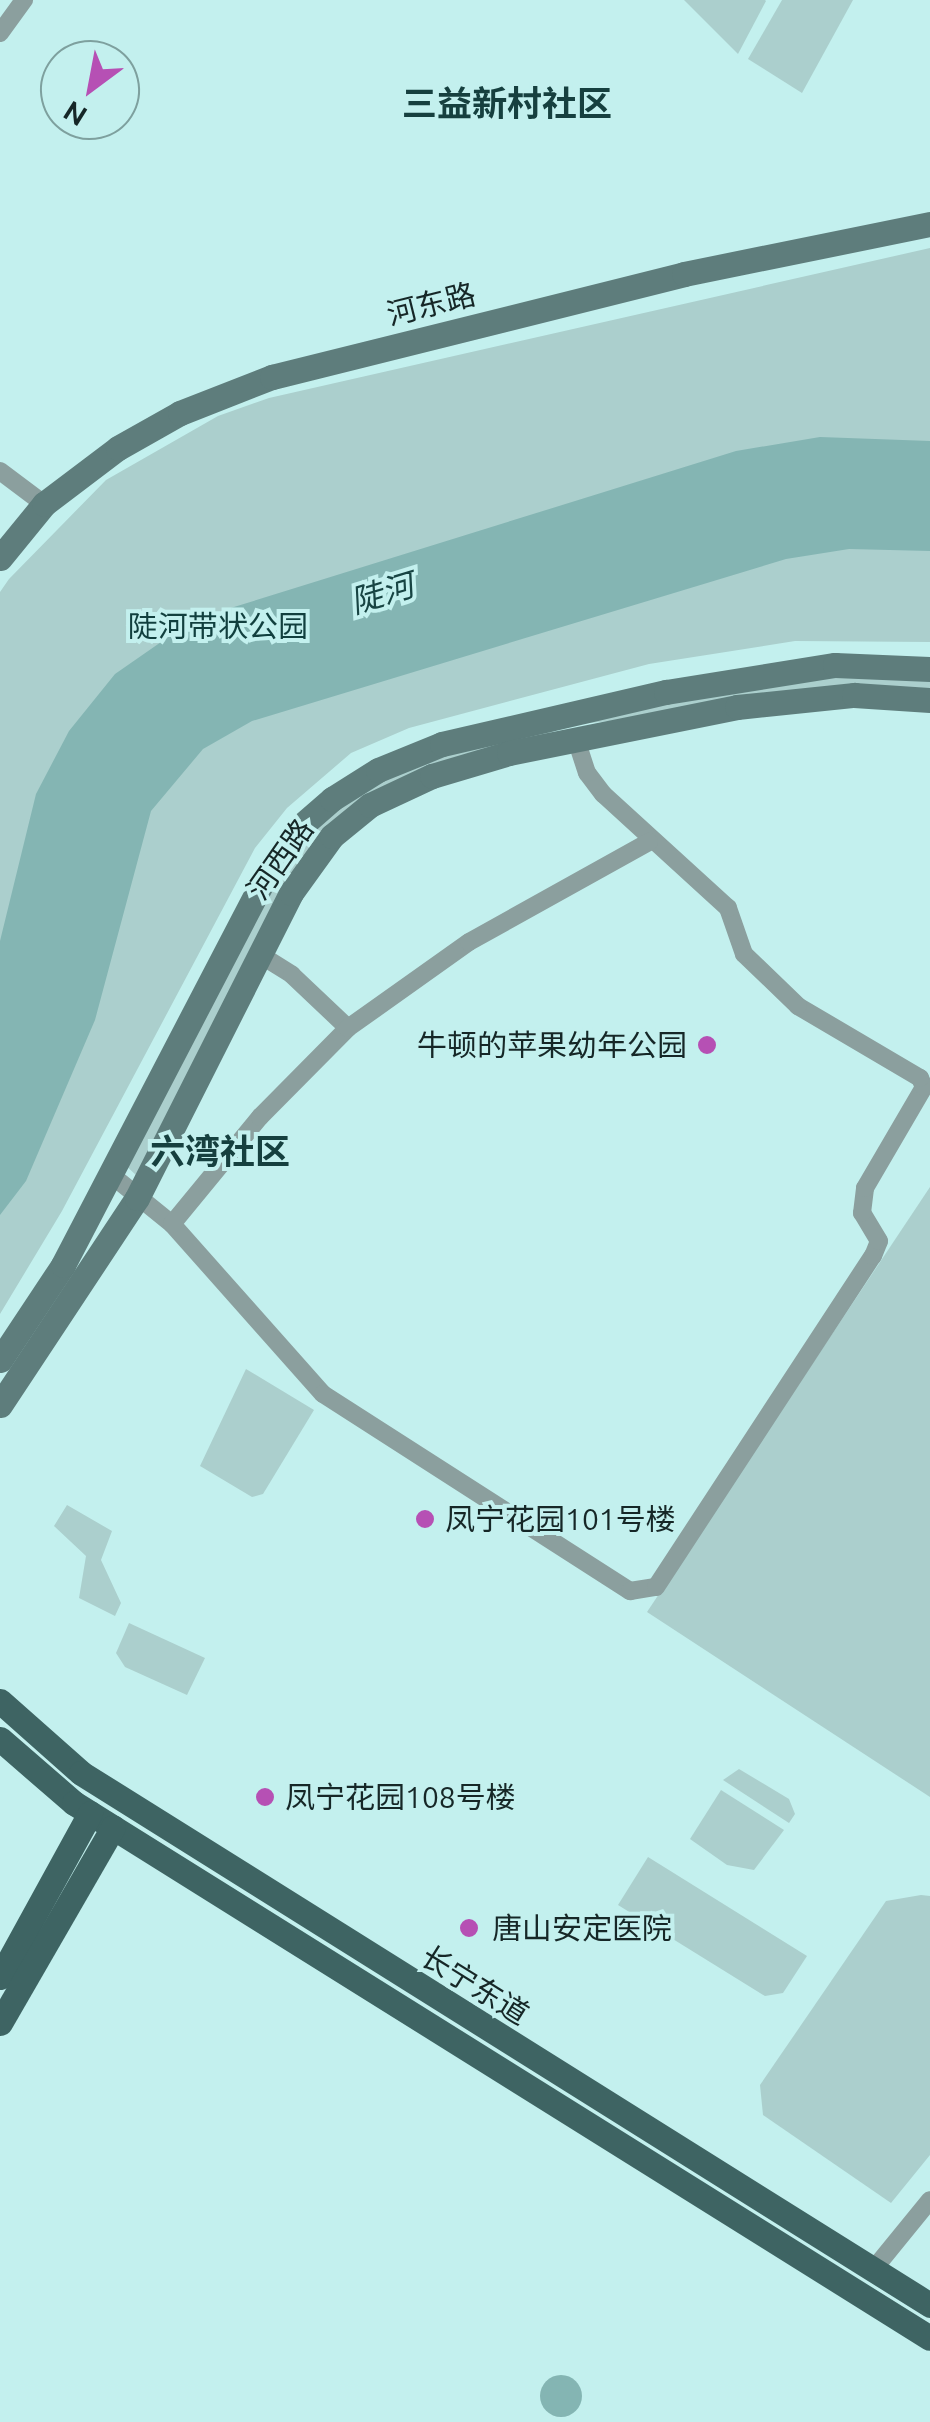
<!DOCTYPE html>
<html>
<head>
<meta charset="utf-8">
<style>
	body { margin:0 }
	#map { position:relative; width:930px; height:2422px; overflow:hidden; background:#c3f0ee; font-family:Ubuntu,"Noto Sans SC",sans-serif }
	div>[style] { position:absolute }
	.green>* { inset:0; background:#abcfcd }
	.water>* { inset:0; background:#84b5b3 }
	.round { border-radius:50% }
	.street>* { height:18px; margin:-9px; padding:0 9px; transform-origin:9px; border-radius:9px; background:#8b9f9e }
	.secondary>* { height:25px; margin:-12.5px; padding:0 12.5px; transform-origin:12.5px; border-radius:12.5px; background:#5e7d7c }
	.primary>* { height:25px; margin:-12.5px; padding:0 12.5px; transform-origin:12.5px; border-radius:12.5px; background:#3e6463 }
	.dots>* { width:28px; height:28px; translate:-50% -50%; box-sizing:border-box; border:5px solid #c3f0ee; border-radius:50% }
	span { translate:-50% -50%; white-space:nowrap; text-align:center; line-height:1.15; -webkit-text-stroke:8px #c3f0ee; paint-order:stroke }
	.street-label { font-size:30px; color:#162727 }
	.park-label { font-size:30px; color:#113f3e }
	.poi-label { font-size:30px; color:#162727 }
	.right { translate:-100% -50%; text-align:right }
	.left { translate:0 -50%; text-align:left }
	.water-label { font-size:32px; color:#174443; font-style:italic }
	.quarter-label { font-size:35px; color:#16403f; font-weight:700 }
	.north { position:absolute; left:40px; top:40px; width:100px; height:100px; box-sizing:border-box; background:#c3f0ee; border:2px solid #7ea09e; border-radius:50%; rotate:212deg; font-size:28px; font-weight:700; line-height:40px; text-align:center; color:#162727 }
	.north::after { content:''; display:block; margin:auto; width:35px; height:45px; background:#b650b4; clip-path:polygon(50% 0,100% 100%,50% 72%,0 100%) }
</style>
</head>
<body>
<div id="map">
	<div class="green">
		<i style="clip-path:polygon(684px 0,765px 0,766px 1px,738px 54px)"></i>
		<i style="clip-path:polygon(782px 0,853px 0,802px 93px,748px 59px)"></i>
		<i style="clip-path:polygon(930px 248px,930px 642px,795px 641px,649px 664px,409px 728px,351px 753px,287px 808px,255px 848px,62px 1211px,0 1314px,0 592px,9px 579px,106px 480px,218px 416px,269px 398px)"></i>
		<i style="clip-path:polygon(836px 675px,930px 678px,930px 689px,580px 724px,582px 718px)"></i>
		<i style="clip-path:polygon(559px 729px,328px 827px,137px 1176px,123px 1163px,296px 846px,361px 789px,445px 754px)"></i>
		<i style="clip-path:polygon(930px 1187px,930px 1797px,647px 1612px)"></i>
		<i style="clip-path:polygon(246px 1369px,314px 1410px,263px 1494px,252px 1497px,200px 1466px)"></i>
		<i style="clip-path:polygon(67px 1505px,112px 1531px,101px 1560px,121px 1603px,115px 1616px,79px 1598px,86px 1556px,54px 1526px)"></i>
		<i style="clip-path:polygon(129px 1623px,205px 1658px,187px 1695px,125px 1667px,116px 1653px)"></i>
		<i style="clip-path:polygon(739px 1769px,789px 1799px,795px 1814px,789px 1823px,723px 1780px)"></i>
		<i style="clip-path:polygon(721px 1790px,784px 1830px,754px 1870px,727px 1865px,690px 1839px)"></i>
		<i style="clip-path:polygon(648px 1857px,807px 1956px,783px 1993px,765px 1996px,618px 1905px)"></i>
		<i style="clip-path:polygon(921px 1895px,930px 1896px,930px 2155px,891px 2203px,763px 2115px,760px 2085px,886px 1901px)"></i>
	</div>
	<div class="water">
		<i style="clip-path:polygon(820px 437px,930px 441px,930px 551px,849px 549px,786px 559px,252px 721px,203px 749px,151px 811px,95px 1020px,26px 1181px,0 1215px,0 941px,36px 794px,69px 731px,115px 674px,187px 624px,234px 607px,736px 451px)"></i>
		<i class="round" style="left:540px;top:2375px;width:42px;height:42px"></i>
	</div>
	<div class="street">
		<i style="left:0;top:33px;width:41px;rotate:-54deg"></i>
		<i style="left:0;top:471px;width:55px;rotate:36.9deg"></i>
		<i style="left:259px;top:954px;width:39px;rotate:32deg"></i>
		<i style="left:292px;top:975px;width:77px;rotate:43.4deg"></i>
		<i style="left:109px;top:1173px;width:81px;rotate:39deg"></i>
		<i style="left:172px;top:1224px;width:227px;rotate:48.4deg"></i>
		<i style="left:323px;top:1394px;width:365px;rotate:32.7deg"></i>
		<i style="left:630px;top:1591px;width:26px;rotate:-9deg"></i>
		<i style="left:656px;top:1587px;width:396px;rotate:-56.8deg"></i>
		<i style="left:873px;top:1256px;width:16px;rotate:-68deg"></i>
		<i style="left:879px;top:1241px;width:33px;rotate:-121deg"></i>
		<i style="left:862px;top:1213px;width:25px;rotate:-83deg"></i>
		<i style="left:865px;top:1188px;width:117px;rotate:-59.7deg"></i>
		<i style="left:924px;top:1087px;width:10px;rotate:-114deg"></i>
		<i style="left:920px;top:1078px;width:142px;rotate:-149.5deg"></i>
		<i style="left:798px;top:1006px;width:75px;rotate:-136.1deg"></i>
		<i style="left:744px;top:954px;width:49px;rotate:-109.2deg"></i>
		<i style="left:728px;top:908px;width:169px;rotate:-137.6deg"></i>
		<i style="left:603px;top:794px;width:26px;rotate:-127deg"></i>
		<i style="left:587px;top:773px;width:35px;rotate:-108deg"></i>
		<i style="left:172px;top:1224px;width:139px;rotate:-50.6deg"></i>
		<i style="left:260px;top:1117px;width:125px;rotate:-45.3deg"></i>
		<i style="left:348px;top:1028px;width:148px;rotate:-35.4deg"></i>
		<i style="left:469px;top:942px;width:206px;rotate:-29.1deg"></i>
		<i style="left:873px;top:2270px;width:90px;rotate:-50.8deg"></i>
	</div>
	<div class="secondary">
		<i style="left:0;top:558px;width:70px;rotate:-50.8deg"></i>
		<i style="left:44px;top:504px;width:93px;rotate:-37.1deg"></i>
		<i style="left:118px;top:448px;width:71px;rotate:-29.4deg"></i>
		<i style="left:180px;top:413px;width:99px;rotate:-21.4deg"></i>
		<i style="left:272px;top:377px;width:425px;rotate:-14deg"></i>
		<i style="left:684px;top:274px;width:251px;rotate:-11.5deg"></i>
		<i style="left:0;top:1360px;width:114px;rotate:-56.4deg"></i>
		<i style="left:63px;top:1265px;width:444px;rotate:-62.5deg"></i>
		<i style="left:268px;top:871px;width:45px;rotate:-56.7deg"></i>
		<i style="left:293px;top:833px;width:52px;rotate:-41.1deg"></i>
		<i style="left:332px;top:799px;width:54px;rotate:-32.2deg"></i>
		<i style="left:378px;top:770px;width:69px;rotate:-22.1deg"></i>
		<i style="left:442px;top:744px;width:230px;rotate:-13.1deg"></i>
		<i style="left:666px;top:692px;width:171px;rotate:-9.1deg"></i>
		<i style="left:835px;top:665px;width:95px;rotate:2.4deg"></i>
		<i style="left:0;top:1405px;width:248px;rotate:-56.5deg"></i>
		<i style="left:137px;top:1198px;width:342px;rotate:-63.2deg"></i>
		<i style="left:291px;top:893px;width:70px;rotate:-54.3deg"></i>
		<i style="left:332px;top:836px;width:49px;rotate:-39.2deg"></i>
		<i style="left:370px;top:805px;width:68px;rotate:-25.1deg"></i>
		<i style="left:432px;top:776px;width:80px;rotate:-16.6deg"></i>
		<i style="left:509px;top:753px;width:233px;rotate:-11.4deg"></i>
		<i style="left:737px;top:707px;width:118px;rotate:-5.9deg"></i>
		<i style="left:854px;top:695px;width:76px;rotate:3.8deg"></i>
	</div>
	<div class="primary">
		<i style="left:0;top:1701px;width:108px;rotate:41.6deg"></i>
		<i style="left:81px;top:1773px;width:1002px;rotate:32.07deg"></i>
		<i style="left:0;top:1739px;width:98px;rotate:40.9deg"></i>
		<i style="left:74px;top:1803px;width:1009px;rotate:32.01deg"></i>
		<i style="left:0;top:1977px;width:187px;rotate:-61.2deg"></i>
		<i style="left:0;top:2023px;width:226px;rotate:-60deg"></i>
	</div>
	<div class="dots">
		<i style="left:707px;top:1045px;background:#b650b4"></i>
		<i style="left:425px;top:1519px;background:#b650b4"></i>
		<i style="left:265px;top:1797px;background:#b650b4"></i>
		<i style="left:469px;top:1928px;background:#b650b4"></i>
	</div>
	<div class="street-label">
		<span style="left:431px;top:304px;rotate:-14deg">河东路</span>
		<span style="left:280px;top:859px;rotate:-55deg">河西路</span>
		<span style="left:475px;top:1985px;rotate:32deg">长宁东道</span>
	</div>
	<div class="park-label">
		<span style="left:218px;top:626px">陡河带状公园</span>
	</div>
	<div class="poi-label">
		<span class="right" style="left:687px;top:1045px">牛顿的苹果幼年公园</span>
		<span class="left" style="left:445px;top:1519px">凤宁花园101号楼</span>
		<span class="left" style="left:285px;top:1797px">凤宁花园108号楼</span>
		<span class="left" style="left:492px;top:1928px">唐山安定医院</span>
	</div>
	<div class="water-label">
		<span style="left:382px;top:593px;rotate:-17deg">陡河</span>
	</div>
	<div class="quarter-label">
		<span style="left:507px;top:103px">三益新村社区</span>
		<span style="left:220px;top:1151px">六湾社区</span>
	</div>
	<div class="north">N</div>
</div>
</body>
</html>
